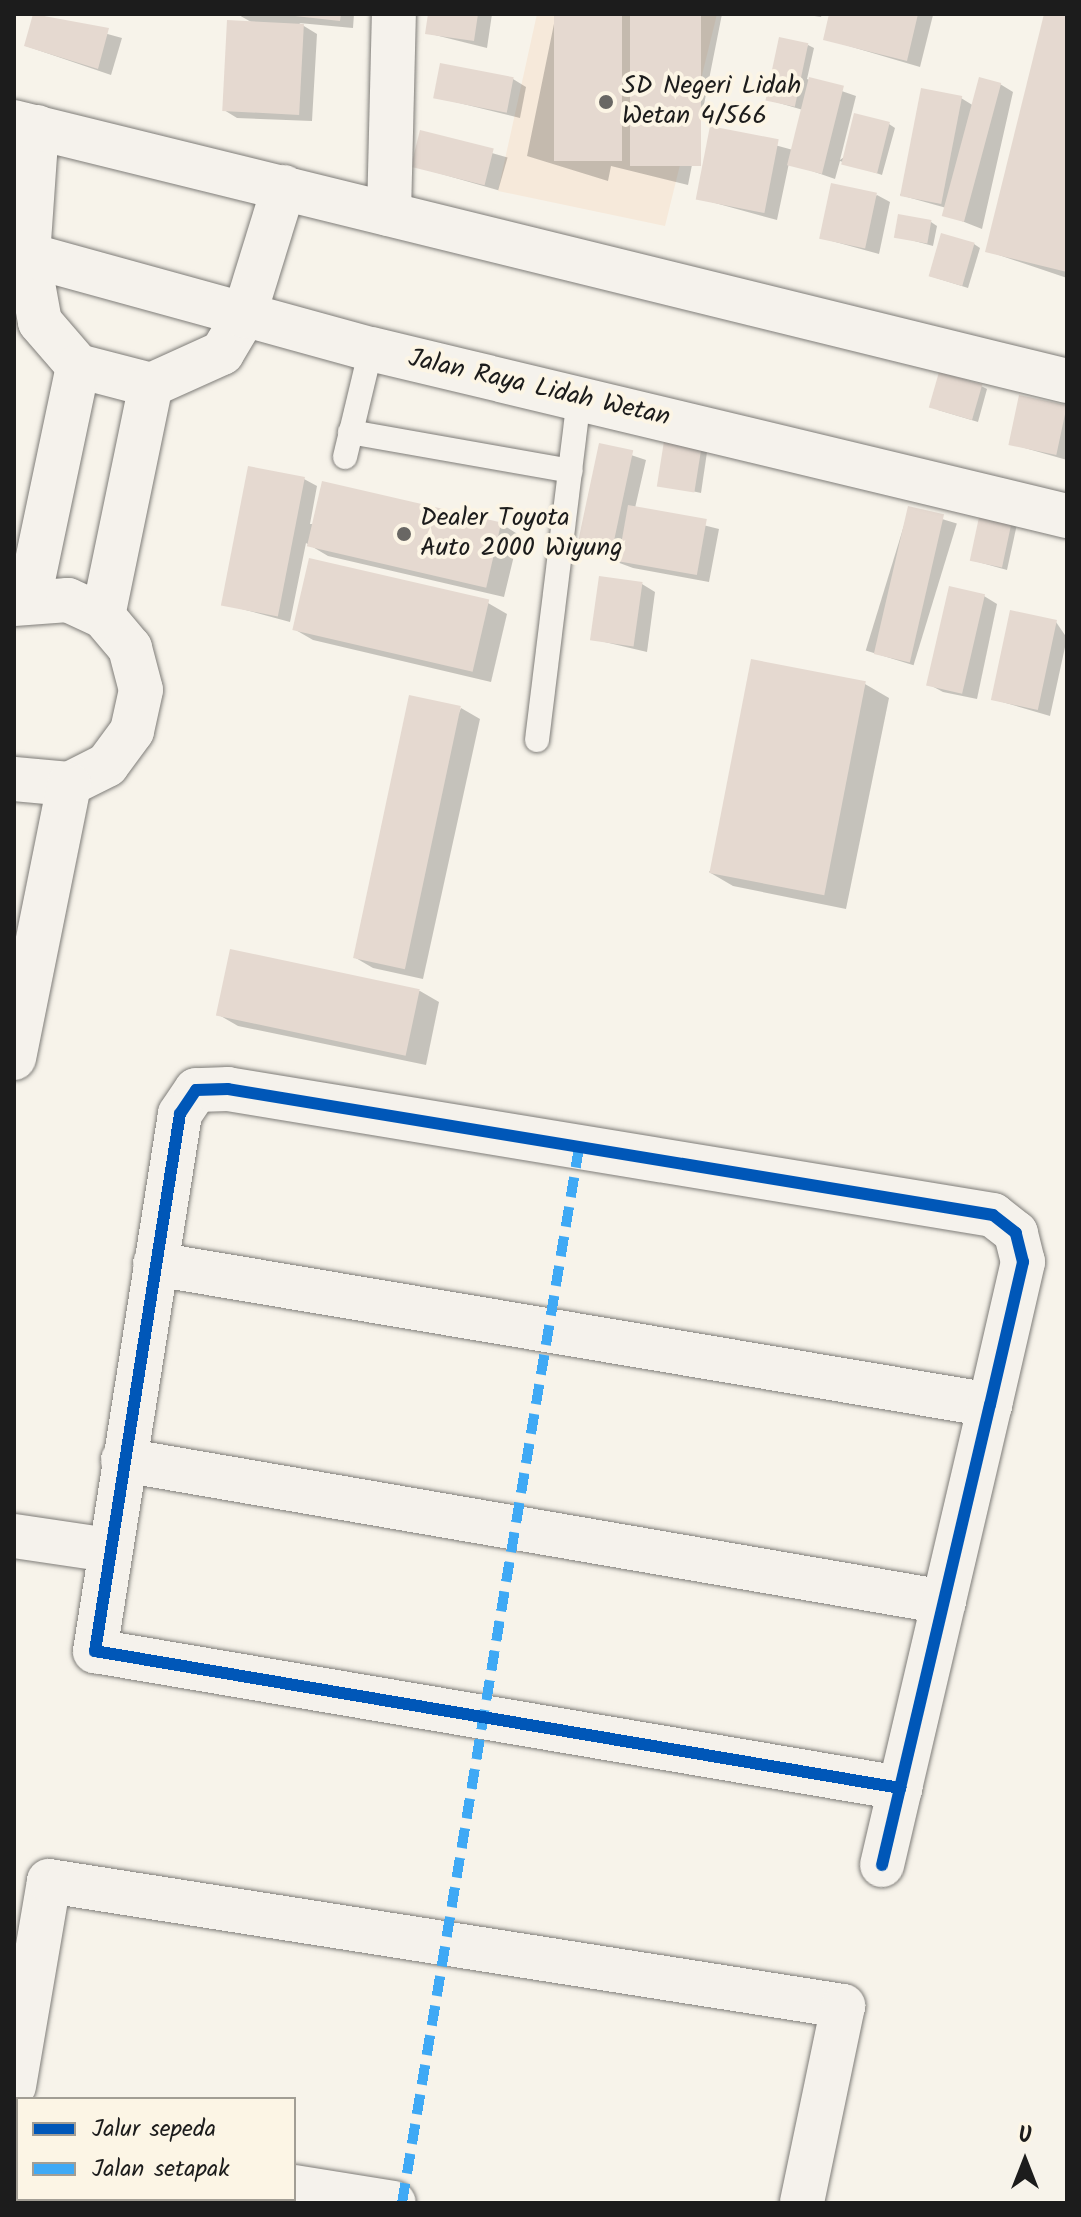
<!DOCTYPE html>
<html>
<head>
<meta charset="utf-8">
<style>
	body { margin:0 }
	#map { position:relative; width:1081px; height:2217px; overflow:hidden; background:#f7f3ea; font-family:Kalam,sans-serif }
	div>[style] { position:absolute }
	.built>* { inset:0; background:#f6e9da }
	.shadow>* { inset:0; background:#0003; transform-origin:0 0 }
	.building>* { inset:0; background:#e5d9d0; transform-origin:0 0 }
	.roads { filter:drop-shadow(0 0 2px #7f7d79) drop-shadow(0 0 2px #7f7d79) }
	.service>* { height:24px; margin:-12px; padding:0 12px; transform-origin:12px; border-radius:12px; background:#f5f2ec }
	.minor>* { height:44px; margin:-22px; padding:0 22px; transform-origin:22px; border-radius:22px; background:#f5f2ec }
	.secondary>* { height:44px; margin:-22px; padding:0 22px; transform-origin:22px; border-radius:22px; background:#f5f2ec }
	.quiet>* { height:10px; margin-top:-5px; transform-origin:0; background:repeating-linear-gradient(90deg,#3fa9f5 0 20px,transparent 0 30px) }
	.cycleway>* { height:12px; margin:-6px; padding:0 6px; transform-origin:6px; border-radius:6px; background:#0057b8 }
	.dots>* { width:22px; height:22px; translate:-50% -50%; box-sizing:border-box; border:4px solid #fcf5e5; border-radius:50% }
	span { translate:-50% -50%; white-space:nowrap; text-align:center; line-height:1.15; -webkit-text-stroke:8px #fcf5e5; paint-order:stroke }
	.poi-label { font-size:26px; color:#1c1c1c }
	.left { translate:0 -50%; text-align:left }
	.street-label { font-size:26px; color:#1c1c1c }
	.frame { position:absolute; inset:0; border:16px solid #1c1c1c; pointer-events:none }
	.legend { position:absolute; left:16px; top:2097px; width:280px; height:104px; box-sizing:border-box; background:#fcf5e5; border:2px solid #a29e95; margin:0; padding:10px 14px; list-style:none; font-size:24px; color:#1c1c1c }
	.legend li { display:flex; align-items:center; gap:16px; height:40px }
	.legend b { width:40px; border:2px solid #a29e95 }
	.north { position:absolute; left:985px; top:2121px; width:80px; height:80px; -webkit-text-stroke:6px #fcf5e5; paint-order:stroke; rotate:0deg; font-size:22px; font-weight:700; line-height:32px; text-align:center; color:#1c1c1c }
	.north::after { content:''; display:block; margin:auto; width:28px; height:36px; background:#1c1c1c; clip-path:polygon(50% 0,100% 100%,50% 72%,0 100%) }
</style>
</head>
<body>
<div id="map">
	<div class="built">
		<i style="clip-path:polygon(537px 14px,717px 14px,665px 226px,498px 191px)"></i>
	</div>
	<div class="shadow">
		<i style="clip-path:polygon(35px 14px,122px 38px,111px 75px,26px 46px)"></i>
		<i style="clip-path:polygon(237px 14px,354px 14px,353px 28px,299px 23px,317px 34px,312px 121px,237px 118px,224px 110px,253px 23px)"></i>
		<i style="clip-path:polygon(430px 14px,492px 14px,487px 48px,427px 33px)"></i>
		<i style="clip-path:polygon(556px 14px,722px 14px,688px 185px,611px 166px,608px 181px,527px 156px)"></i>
		<i style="clip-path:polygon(801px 14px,822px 14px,821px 17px)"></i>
		<i style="clip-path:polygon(831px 14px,933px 15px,920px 67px,825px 39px)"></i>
		<i style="clip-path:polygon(1047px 14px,1067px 14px,1067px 278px,987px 251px)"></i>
		<i style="clip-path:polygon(808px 45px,814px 48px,807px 79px,856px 96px,840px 160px,889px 124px,895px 128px,882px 175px,840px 161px,835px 179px,789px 163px,777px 220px,697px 198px,712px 128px,793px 150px,803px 110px,769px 100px)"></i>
		<i style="clip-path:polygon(513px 79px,526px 87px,520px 118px,435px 97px)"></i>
		<i style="clip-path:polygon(1000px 84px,1013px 92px,982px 229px,949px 216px,950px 209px,900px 195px,961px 98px,974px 106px)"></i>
		<i style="left:422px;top:133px;width:89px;height:34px;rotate:16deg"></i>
		<i style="clip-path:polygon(877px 195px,890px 202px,879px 254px,821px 238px)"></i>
		<i style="clip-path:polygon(931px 222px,937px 226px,933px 246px,896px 236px)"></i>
		<i style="clip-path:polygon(974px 244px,980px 248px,968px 288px,930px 276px)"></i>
		<i style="clip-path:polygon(981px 386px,987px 389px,978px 422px,938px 410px)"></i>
		<i style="clip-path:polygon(1021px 397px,1067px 407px,1067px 460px,1011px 444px)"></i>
		<i style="clip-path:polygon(601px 445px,646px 460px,635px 508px,719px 529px,709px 582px,633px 568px,579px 548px)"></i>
		<i style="clip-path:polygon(701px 449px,707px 452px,701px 493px,659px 484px)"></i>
		<i style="clip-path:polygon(304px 479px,317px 486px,310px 524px,500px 523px,519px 535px,504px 597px,328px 556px,306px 543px,290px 622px,223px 604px)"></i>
		<i style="left:909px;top:509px;width:50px;height:148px;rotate:17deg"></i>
		<i style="clip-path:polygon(1019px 515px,1007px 570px,971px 560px)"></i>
		<i style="clip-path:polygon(642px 584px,655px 592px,647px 652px,592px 639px)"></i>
		<i style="clip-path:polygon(984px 596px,997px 604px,977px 699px,943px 692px,930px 685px)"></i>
		<i style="clip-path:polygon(488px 603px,507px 614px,491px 682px,313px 640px,294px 629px)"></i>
		<i style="clip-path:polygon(1056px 622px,1067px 638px,1050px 716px,992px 699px)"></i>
		<i style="clip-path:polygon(865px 684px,889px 698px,846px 909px,733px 886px,709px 872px)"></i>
		<i style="clip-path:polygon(461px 708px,480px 719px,423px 979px,373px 968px,354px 957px)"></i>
		<i style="clip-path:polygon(420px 991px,439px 1002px,426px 1065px,238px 1026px,219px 1015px)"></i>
	</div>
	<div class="building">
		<i style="clip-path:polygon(33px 14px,109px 28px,98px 69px,24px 46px)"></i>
		<i style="clip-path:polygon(277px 14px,341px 14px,340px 21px)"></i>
		<i style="clip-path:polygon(428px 14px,478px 14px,474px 41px,425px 34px)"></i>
		<i style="left:554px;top:14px;width:68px;height:147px"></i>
		<i style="left:630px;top:14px;width:71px;height:152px"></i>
		<i style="clip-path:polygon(829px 14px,918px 14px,907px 61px,823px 40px)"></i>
		<i style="clip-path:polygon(1044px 14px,1067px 14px,1067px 272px,985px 252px)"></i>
		<i style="left:227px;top:20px;width:77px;height:91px;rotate:3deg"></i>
		<i style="left:779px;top:37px;width:30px;height:65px;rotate:12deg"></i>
		<i style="left:440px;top:63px;width:75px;height:36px;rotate:11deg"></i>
		<i style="left:809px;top:77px;width:36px;height:91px;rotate:14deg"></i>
		<i style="left:979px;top:77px;width:23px;height:144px;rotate:15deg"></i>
		<i style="left:921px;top:88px;width:42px;height:110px;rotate:11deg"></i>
		<i style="left:854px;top:113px;width:37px;height:53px;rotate:14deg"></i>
		<i style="left:710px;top:126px;width:70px;height:75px;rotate:11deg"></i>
		<i style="left:420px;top:130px;width:76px;height:38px;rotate:14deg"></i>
		<i style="left:831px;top:183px;width:47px;height:57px;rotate:12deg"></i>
		<i style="left:898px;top:214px;width:34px;height:24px;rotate:10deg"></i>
		<i style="left:941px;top:233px;width:35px;height:45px;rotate:16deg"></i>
		<i style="left:939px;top:372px;width:45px;height:37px;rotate:16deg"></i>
		<i style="left:1019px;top:395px;width:49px;height:51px;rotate:12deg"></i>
		<i style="left:664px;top:441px;width:38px;height:46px;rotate:9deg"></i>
		<i style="left:599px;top:443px;width:35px;height:108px;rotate:12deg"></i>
		<i style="left:248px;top:466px;width:58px;height:142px;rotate:11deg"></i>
		<i style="left:322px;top:481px;width:184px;height:67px;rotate:13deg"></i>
		<i style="left:982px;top:503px;width:33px;height:59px;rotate:12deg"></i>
		<i style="left:628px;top:505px;width:80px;height:57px;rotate:10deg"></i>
		<i style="left:908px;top:506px;width:37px;height:152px;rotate:13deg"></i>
		<i style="left:309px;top:558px;width:185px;height:74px;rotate:13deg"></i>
		<i style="left:599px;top:576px;width:44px;height:65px;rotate:8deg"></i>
		<i style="left:949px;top:586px;width:37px;height:102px;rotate:13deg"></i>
		<i style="left:1010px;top:610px;width:48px;height:92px;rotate:12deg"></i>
		<i style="left:751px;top:659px;width:117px;height:218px;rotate:11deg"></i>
		<i style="left:409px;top:695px;width:53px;height:269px;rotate:12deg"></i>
		<i style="left:230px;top:949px;width:194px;height:68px;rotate:12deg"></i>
	</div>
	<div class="roads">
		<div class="service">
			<i style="left:350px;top:432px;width:224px;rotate:10deg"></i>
			<i style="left:345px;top:457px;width:111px;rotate:-76.5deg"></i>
			<i style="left:537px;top:740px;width:345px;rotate:-83deg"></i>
		</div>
		<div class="minor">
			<i style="left:37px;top:127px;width:129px;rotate:94deg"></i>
			<i style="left:28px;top:256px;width:67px;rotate:79.7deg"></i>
			<i style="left:40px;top:322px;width:58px;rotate:49.2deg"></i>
			<i style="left:78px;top:366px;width:75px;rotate:14.6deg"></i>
			<i style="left:151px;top:385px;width:78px;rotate:-24.3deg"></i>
			<i style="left:222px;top:353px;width:43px;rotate:-59.3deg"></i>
			<i style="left:244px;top:316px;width:135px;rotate:-72.8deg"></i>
			<i style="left:389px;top:214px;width:200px;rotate:-88.6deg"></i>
			<i style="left:29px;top:599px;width:238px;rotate:-78.1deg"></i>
			<i style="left:14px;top:604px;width:54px;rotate:-4.2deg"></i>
			<i style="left:68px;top:600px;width:38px;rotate:25deg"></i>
			<i style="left:103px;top:616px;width:42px;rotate:49.8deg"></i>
			<i style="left:130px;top:648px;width:43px;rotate:75.3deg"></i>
			<i style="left:141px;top:690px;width:42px;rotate:102.4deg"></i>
			<i style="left:132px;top:731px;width:42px;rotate:126.3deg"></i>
			<i style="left:107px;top:765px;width:42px;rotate:153.4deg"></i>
			<i style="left:69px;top:784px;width:55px;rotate:-174.8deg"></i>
			<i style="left:103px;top:616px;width:236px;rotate:-78.3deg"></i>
			<i style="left:14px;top:1058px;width:279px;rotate:-78.6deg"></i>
			<i style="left:155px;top:1264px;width:847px;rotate:9.58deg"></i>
			<i style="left:123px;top:1460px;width:833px;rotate:9.81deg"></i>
			<i style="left:14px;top:1536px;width:96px;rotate:8.4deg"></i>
			<i style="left:882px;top:1865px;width:79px;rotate:-76.8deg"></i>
			<i style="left:900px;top:1788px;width:393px;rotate:-76.8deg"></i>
			<i style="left:990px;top:1405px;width:147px;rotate:-77deg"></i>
			<i style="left:1023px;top:1262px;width:30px;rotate:-104deg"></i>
			<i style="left:1016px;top:1233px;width:29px;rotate:-142deg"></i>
			<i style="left:993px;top:1215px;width:775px;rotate:-170.65deg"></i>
			<i style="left:228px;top:1089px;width:32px;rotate:178deg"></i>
			<i style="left:196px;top:1090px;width:29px;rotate:124deg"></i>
			<i style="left:180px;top:1114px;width:544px;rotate:98.99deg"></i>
			<i style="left:95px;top:1651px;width:817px;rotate:9.66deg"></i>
			<i style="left:14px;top:2086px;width:208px;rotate:-80.3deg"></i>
			<i style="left:49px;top:1881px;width:804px;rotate:8.95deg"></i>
			<i style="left:843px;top:2006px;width:201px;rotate:101.8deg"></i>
			<i style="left:14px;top:2142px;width:4px"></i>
			<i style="left:294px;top:2187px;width:101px;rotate:9.1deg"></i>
		</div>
		<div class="secondary">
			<i style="left:14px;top:122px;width:1084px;rotate:13.82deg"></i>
			<i style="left:14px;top:251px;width:370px;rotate:15.4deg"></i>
			<i style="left:371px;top:349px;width:716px;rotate:13.49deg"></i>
		</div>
	</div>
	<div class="quiet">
		<i style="left:402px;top:2203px;width:1071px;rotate:-80.48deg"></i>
	</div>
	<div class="cycleway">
		<i style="left:882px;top:1865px;width:79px;rotate:-76.8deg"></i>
		<i style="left:900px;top:1788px;width:393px;rotate:-76.8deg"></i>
		<i style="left:990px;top:1405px;width:147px;rotate:-77deg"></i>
		<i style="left:1023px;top:1262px;width:30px;rotate:-104deg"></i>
		<i style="left:1016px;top:1233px;width:29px;rotate:-142deg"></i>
		<i style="left:993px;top:1215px;width:775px;rotate:-170.65deg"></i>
		<i style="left:228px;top:1089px;width:32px;rotate:178deg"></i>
		<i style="left:196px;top:1090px;width:29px;rotate:124deg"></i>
		<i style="left:180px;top:1114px;width:544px;rotate:98.99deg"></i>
		<i style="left:95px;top:1651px;width:817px;rotate:9.66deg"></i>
	</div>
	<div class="dots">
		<i style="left:606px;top:102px;background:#696764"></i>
		<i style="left:404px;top:534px;background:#696764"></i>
	</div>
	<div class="poi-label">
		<span class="left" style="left:622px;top:102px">SD Negeri Lidah<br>Wetan 4/566</span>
		<span class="left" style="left:420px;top:534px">Dealer Toyota<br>Auto 2000 Wiyung</span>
	</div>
	<div class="street-label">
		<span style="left:539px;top:389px;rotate:13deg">Jalan Raya Lidah Wetan</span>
	</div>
	<div class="frame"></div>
	<ul class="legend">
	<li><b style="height:10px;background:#0057b8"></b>Jalur sepeda</li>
	<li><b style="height:10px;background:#3fa9f5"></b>Jalan setapak</li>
	</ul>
	<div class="north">U</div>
</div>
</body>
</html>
